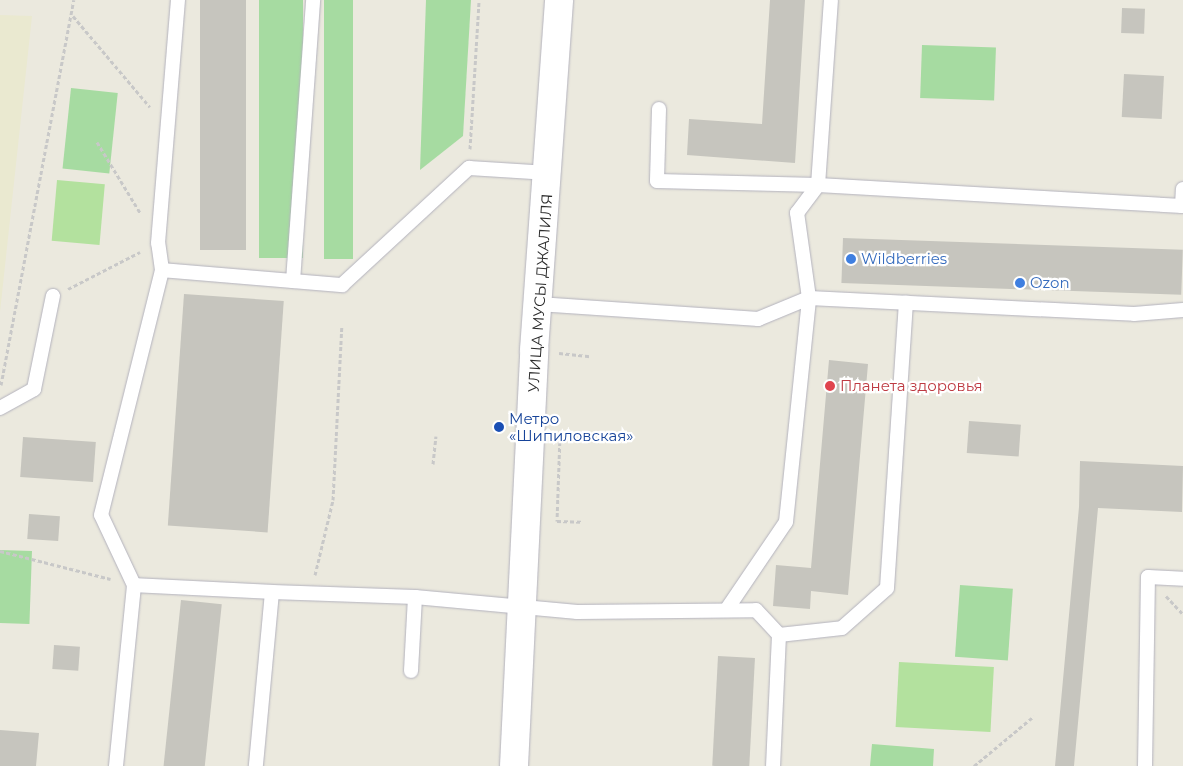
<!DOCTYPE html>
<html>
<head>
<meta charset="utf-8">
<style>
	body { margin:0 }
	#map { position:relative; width:1183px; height:766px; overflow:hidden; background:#ebe9de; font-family:Montserrat,sans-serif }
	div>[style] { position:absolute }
	.education>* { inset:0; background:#eae9d0 }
	.green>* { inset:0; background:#a6dba1; transform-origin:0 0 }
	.pitch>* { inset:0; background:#b3e19e; transform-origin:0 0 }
	.building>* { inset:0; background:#c6c5be; transform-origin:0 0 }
	.path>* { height:3px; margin-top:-1.5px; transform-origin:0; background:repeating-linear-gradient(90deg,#c8c8c8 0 4px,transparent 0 6.5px) }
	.roads { filter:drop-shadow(0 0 1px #b3b2bd) drop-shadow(0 0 1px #b3b2bd) }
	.lane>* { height:14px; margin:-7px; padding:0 7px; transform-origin:7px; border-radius:7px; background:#fff }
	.secondary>* { height:28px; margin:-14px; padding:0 14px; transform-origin:14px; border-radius:14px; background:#fff }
	.dots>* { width:14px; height:14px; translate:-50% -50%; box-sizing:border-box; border:2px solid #fff; border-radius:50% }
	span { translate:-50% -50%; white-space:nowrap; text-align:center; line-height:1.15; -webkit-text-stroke:4.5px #fff; paint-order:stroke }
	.shop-label { font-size:15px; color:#366cbe }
	.left { translate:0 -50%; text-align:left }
	.street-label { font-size:15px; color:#2b2b2b }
	.health-label { font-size:15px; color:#be3a42 }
	.transit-label { font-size:15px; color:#164399 }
</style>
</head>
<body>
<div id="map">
	<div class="education">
		<i style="clip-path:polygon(0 15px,32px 16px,0 312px)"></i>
	</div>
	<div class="green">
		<i style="left:259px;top:0;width:44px;height:258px"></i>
		<i style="left:324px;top:0;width:29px;height:259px"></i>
		<i style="clip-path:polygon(426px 0,471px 0,463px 136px,420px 170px)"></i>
		<i style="left:922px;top:45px;width:74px;height:53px;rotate:2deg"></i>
		<i style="left:71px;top:88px;width:47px;height:81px;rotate:6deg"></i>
		<i style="left:0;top:550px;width:32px;height:73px;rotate:2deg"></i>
		<i style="left:960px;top:585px;width:53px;height:72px;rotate:4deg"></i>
		<i style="clip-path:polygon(872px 744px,934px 749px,933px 766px,870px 766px)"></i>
	</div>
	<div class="pitch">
		<i style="left:57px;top:180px;width:48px;height:61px;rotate:5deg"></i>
		<i style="left:899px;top:662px;width:95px;height:65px;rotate:3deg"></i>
	</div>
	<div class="building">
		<i style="left:200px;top:0;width:46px;height:250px"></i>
		<i style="clip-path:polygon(770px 0,805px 0,795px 163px,687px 155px,689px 119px,762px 124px)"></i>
		<i style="left:1122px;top:8px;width:23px;height:25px;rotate:2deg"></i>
		<i style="left:1124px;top:74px;width:40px;height:43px;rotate:3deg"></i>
		<i style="left:843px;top:238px;width:340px;height:45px;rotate:2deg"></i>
		<i style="left:184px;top:294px;width:100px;height:232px;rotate:4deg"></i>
		<i style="clip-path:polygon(829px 360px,868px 364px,848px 595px,811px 591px,810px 609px,773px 606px,776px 565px,811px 568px)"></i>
		<i style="left:969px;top:421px;width:52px;height:32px;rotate:4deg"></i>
		<i style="left:23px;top:437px;width:73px;height:40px;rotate:4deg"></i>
		<i style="clip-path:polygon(1080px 461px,1183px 466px,1182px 512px,1098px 508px,1074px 766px,1055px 766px,1079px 507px)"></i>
		<i style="left:29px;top:514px;width:31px;height:25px;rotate:4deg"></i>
		<i style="left:181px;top:600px;width:41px;height:167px;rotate:6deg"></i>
		<i style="left:54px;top:645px;width:26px;height:24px;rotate:4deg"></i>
		<i style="left:718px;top:656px;width:37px;height:110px;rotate:3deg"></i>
		<i style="clip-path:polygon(0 730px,39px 733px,36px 766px,0 766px)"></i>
	</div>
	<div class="path">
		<i style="left:73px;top:16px;width:119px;rotate:49.8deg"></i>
		<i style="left:97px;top:142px;width:84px;rotate:58.6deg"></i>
		<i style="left:470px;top:149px;width:149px;rotate:-86.5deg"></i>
		<i style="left:68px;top:289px;width:81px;rotate:-27.2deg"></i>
		<i style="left:559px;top:353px;width:31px;rotate:6deg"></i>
		<i style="left:1px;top:385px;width:392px;rotate:-79.3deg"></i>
		<i style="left:560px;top:435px;width:86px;rotate:92deg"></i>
		<i style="left:557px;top:521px;width:24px;rotate:2deg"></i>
		<i style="left:433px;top:464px;width:28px;rotate:-84deg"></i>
		<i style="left:0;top:551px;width:114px;rotate:14.2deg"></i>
		<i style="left:315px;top:575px;width:77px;rotate:-76.5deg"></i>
		<i style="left:333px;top:500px;width:175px;rotate:-87.1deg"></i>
		<i style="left:1166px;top:596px;width:25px;rotate:47deg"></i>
		<i style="left:974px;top:766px;width:78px;rotate:-39.8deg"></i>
	</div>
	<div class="roads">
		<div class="lane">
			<i style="left:659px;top:109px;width:72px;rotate:91.6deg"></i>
			<i style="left:657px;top:181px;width:161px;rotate:1.4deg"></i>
			<i style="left:818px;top:185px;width:365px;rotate:3.3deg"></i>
			<i style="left:1182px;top:206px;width:17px;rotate:-87deg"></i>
			<i style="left:162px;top:270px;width:181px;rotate:4.8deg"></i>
			<i style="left:342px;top:285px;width:173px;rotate:-42.7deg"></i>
			<i style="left:469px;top:168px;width:80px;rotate:3.6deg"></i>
			<i style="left:293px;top:281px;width:282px;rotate:-85.9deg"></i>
			<i style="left:538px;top:304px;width:221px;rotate:3.9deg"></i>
			<i style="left:758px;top:319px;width:55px;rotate:-22.4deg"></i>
			<i style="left:809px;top:298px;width:325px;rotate:2.8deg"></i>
			<i style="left:1134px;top:314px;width:49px;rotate:-4.7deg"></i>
			<i style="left:0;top:408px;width:39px;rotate:-29deg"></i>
			<i style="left:34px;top:389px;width:95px;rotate:-78.5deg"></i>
			<i style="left:134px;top:585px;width:138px;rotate:2.9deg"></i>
			<i style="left:272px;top:592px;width:175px;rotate:95.3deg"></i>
			<i style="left:272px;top:592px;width:143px;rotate:2deg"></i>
			<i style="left:415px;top:597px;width:163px;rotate:5.3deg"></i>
			<i style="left:577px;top:612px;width:179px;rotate:-0.6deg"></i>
			<i style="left:756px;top:610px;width:34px;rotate:47deg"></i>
			<i style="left:779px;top:635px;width:131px;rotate:92.6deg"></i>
			<i style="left:727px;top:609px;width:105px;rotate:-55.9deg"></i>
			<i style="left:786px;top:522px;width:225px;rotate:-84.1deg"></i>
			<i style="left:809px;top:298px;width:86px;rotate:-98deg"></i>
			<i style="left:797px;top:213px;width:35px;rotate:-53deg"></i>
			<i style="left:818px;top:185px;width:185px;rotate:-86deg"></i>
			<i style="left:779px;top:635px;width:63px;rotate:-6.3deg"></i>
			<i style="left:842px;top:628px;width:60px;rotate:-41.6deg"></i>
			<i style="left:887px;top:588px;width:286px;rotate:-86.2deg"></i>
			<i style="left:411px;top:671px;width:74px;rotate:-86.9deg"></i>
			<i style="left:116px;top:766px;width:182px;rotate:-84.3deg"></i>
			<i style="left:134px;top:585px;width:77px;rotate:-115.2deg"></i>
			<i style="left:101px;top:515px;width:252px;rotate:-76deg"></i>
			<i style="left:162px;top:270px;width:27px;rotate:-98deg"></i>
			<i style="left:158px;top:243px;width:244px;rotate:-85.3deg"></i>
			<i style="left:1145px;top:766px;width:189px;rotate:-89.1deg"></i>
			<i style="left:1148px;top:577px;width:35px;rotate:3deg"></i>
		</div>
		<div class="secondary">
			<i style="left:514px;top:766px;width:416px;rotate:-87.2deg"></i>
			<i style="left:534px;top:350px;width:351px;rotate:-85.9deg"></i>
		</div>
	</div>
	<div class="dots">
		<i style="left:851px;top:259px;background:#3f7fe0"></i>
		<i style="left:1020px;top:283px;background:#3f7fe0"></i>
		<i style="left:830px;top:386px;background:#e0444e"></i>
		<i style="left:499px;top:427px;background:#1a4fb4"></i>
	</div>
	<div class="shop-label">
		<span class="left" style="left:861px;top:259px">Wildberries</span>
		<span class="left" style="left:1030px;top:283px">Ozon</span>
	</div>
	<div class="street-label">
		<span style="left:540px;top:293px;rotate:-86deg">УЛИЦА МУСЫ ДЖАЛИЛЯ</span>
	</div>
	<div class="health-label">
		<span class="left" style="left:840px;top:386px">Планета здоровья</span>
	</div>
	<div class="transit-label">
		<span class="left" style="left:509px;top:427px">Метро<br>«Шипиловская»</span>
	</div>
</div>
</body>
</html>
